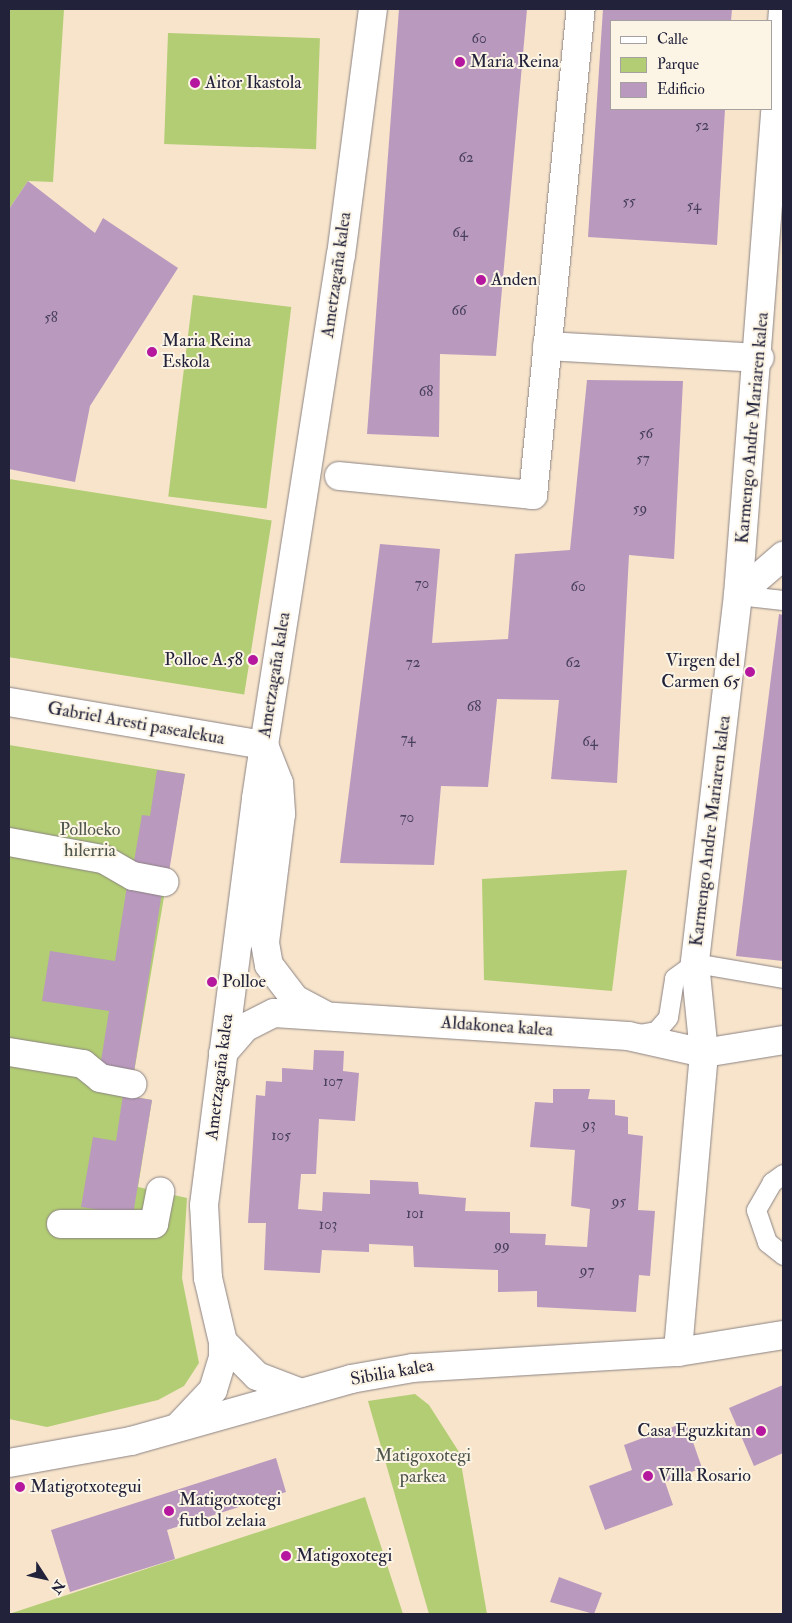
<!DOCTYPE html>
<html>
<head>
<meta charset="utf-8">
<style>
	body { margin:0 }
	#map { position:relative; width:792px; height:1623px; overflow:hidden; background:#f7e4cb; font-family:"IM FELL Double Pica",serif }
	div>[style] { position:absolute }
	.green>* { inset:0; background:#b2cd73; transform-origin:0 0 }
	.building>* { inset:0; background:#ba99bf }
	.roads { filter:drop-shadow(0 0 1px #8c8383) drop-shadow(0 0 1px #8c8383) }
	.service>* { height:19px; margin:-9.5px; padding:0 9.5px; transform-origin:9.5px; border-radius:9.5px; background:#fff }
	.pedestrian>* { height:28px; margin:-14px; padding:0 14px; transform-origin:14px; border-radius:14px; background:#fff }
	.minor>* { height:28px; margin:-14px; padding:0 14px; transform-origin:14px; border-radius:14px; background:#fff }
	.tertiary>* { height:28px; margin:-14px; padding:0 14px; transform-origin:14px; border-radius:14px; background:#fff }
	.dots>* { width:14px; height:14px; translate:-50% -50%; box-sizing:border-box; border:2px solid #fcf5e5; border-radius:50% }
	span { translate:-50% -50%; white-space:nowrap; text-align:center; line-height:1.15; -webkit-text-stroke:4px #fcf5e5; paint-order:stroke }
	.number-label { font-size:15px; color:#48405c }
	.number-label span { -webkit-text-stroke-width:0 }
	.poi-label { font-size:18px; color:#22223b }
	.left { translate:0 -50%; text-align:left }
	.right { translate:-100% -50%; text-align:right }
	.street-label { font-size:18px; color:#22223b }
	.park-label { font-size:18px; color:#4d554c }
	.frame { position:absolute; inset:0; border:10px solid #22223b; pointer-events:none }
	.legend { position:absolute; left:610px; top:20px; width:162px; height:90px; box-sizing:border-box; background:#fcf5e5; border:1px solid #a5a1a1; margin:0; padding:6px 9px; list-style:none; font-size:15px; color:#22223b }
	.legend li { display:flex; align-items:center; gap:10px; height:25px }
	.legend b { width:25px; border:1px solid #a5a1a1 }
	.north { position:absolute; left:20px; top:1553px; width:50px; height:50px; -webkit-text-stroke:4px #fcf5e5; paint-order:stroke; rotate:125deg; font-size:14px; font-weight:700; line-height:20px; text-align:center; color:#22223b }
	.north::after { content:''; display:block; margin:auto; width:18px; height:22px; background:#22223b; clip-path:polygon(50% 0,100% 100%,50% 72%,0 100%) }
</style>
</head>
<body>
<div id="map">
	<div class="green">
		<i style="clip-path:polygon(9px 9px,64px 9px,53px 182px,28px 181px,9px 209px)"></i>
		<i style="left:168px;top:33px;width:152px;height:111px;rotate:2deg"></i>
		<i style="left:193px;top:295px;width:99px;height:203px;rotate:7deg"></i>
		<i style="left:9px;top:479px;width:266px;height:176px;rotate:9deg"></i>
		<i style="clip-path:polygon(9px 745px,185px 774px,130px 1096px,152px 1100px,138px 1187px,187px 1198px,182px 1278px,199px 1363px,184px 1386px,158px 1400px,47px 1427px,9px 1419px)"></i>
		<i style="clip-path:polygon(627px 870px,612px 991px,484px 980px,482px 879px)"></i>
		<i style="clip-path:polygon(415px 1394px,429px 1405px,459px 1452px,487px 1614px,429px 1614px,368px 1401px)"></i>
		<i style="clip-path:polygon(365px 1497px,403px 1614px,9px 1614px)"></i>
	</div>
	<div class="building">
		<i style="clip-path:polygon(399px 9px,527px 9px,496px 356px,440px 354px,439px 437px,367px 434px)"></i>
		<i style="clip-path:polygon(603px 9px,732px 9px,731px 21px,611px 21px,611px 109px,725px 109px,717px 245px,588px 237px)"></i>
		<i style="clip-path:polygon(28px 181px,95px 233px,103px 218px,178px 268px,90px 406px,75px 482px,9px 469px,9px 209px)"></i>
		<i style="clip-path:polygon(587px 380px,683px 381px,674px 559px,629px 555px,617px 783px,551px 779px,559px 700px,497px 699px,488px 787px,441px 786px,434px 865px,340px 863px,380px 544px,440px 549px,432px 643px,508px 639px,515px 554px,570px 550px)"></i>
		<i style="clip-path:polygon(779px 614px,783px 615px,783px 961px,736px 956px)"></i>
		<i style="clip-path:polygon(157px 770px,185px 774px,169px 872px,133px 867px,142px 815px,150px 816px)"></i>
		<i style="clip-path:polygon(127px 886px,162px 892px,134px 1072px,100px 1067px,109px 1011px,42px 1001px,50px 951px,115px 961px)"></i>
		<i style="clip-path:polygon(314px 1050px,344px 1051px,343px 1071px,359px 1073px,355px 1121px,319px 1119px,316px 1174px,301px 1174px,298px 1209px,322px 1211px,323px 1192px,370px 1194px,370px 1180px,418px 1182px,419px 1194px,466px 1198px,465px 1211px,510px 1212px,510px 1233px,546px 1234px,545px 1245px,587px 1247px,590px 1209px,571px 1206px,575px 1150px,530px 1147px,535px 1102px,553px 1103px,553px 1089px,590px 1089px,588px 1099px,615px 1100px,615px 1115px,628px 1117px,628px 1134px,643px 1136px,638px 1210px,655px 1211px,650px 1276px,639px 1275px,636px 1312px,537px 1307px,537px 1291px,498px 1292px,498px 1270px,414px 1267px,413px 1246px,369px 1244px,369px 1252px,322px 1250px,320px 1273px,264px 1270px,266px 1223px,248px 1223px,256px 1095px,265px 1096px,266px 1081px,282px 1082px,282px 1068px,313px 1070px)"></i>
		<i style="clip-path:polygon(123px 1095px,152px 1100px,133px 1215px,81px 1207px,93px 1137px,116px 1141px)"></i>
		<i style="clip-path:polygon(783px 1385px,783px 1453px,754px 1466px,729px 1408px)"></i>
		<i style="clip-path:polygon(686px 1422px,702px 1468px,665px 1482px,673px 1505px,605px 1530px,589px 1486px,632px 1470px,624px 1445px)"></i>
		<i style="clip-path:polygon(276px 1458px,286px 1492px,167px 1530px,175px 1559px,70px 1592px,51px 1530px)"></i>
		<i style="clip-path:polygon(559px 1577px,602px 1593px,594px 1614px,550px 1602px)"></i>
	</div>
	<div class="roads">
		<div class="service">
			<i style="left:738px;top:595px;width:45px;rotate:6.3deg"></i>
			<i style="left:633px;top:1035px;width:23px;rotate:-10deg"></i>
			<i style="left:656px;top:1031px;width:18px;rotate:-49deg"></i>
			<i style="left:668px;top:1017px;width:39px;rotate:-81deg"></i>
			<i style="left:674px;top:978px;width:26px;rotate:-36deg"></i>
			<i style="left:695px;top:963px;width:89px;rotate:9.7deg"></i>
			<i style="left:783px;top:1174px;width:14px;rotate:144deg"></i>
			<i style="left:772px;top:1182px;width:32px;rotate:120deg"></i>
			<i style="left:756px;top:1210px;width:34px;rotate:71deg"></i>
			<i style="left:767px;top:1242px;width:21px;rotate:39deg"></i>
		</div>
		<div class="pedestrian">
			<i style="left:9px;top:842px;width:96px;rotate:10.3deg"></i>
			<i style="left:103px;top:859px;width:34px;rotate:30deg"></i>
			<i style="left:133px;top:876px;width:32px;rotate:11deg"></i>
			<i style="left:9px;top:1052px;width:75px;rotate:9.2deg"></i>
			<i style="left:83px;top:1064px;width:22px;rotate:39deg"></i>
			<i style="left:100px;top:1078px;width:33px;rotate:11deg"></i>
			<i style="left:61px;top:1224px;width:93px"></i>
			<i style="left:154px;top:1224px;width:33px;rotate:-79deg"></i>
		</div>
		<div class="minor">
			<i style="left:783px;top:10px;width:587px;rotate:94.4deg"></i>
			<i style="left:738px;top:595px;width:371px;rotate:96.7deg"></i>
			<i style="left:695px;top:963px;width:90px;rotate:84.3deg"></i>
			<i style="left:704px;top:1053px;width:300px;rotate:95deg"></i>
			<i style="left:678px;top:1352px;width:106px;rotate:-9.2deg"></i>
			<i style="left:547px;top:346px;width:213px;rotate:3.2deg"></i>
			<i style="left:339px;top:476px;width:195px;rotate:5.6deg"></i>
			<i style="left:533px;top:495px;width:488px;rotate:-84.4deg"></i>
			<i style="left:738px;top:595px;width:60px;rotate:-40.9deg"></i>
			<i style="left:9px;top:702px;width:259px;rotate:9.6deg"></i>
			<i style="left:264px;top:745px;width:496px;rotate:-81.1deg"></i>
			<i style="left:341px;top:255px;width:248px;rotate:-82.6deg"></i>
			<i style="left:264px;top:745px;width:41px;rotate:68.5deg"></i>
			<i style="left:279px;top:783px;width:31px;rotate:86deg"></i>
			<i style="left:281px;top:814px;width:130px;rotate:97.1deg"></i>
			<i style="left:265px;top:943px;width:22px;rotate:80deg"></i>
			<i style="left:269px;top:965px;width:43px;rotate:52.6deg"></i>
			<i style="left:295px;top:999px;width:32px;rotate:28deg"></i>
			<i style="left:223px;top:1053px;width:35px;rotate:-49deg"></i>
			<i style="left:246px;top:1027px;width:31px;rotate:-27deg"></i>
			<i style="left:274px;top:1013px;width:355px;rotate:3.7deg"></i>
			<i style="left:628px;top:1036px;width:78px;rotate:12.6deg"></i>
			<i style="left:704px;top:1053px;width:80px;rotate:-9.3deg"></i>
			<i style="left:223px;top:1342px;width:48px;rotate:45deg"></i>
			<i style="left:257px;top:1376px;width:47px;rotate:21.1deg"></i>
			<i style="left:178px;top:1427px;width:51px;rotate:-46.6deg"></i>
			<i style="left:213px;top:1390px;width:34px;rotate:-73deg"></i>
			<i style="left:223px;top:1358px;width:16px;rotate:-90deg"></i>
			<i style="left:223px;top:1342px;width:66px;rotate:-103.2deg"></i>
			<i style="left:208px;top:1278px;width:73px;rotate:-93.1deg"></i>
			<i style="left:204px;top:1205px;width:410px;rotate:-82.7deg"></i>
		</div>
		<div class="tertiary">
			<i style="left:256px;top:798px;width:54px;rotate:-81.4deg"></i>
			<i style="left:9px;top:1463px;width:124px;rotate:-10.2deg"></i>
			<i style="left:131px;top:1441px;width:229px;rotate:-15.7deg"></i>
			<i style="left:351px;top:1379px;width:63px;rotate:-10.1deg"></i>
			<i style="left:413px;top:1368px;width:265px;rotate:-3.5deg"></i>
		</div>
	</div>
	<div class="dots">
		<i style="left:460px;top:62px;background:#b5179e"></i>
		<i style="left:195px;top:83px;background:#b5179e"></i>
		<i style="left:481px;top:280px;background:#b5179e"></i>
		<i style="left:152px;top:352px;background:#b5179e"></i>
		<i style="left:253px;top:660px;background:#b5179e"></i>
		<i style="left:750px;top:672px;background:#b5179e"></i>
		<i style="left:212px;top:982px;background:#b5179e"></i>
		<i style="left:761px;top:1431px;background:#b5179e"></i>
		<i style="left:648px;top:1476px;background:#b5179e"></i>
		<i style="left:20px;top:1487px;background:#b5179e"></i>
		<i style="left:169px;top:1511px;background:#b5179e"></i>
		<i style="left:286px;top:1556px;background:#b5179e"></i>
	</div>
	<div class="number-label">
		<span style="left:479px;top:39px">60</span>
		<span style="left:702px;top:126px">52</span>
		<span style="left:466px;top:158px">62</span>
		<span style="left:629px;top:202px">55</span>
		<span style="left:694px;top:206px">54</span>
		<span style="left:460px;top:233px">64</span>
		<span style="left:459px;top:311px">66</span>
		<span style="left:51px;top:318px">58</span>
		<span style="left:426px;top:392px">68</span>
		<span style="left:646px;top:434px">56</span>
		<span style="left:643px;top:459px">57</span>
		<span style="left:640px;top:509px">59</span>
		<span style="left:422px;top:584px">70</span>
		<span style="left:578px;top:587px">60</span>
		<span style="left:413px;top:663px">72</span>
		<span style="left:573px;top:663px">62</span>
		<span style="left:474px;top:707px">68</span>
		<span style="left:408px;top:739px">74</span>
		<span style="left:590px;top:742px">64</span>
		<span style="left:407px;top:818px">70</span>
		<span style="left:333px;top:1082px">107</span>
		<span style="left:589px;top:1125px">93</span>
		<span style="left:281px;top:1136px">105</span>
		<span style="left:619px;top:1202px">95</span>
		<span style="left:415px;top:1214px">101</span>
		<span style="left:328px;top:1225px">103</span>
		<span style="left:502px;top:1246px">99</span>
		<span style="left:587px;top:1271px">97</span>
	</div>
	<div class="poi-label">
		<span class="left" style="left:470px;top:62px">Maria Reina</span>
		<span class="left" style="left:205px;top:83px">Aitor Ikastola</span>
		<span class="left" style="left:491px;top:280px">Anden</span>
		<span class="left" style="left:162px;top:352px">Maria Reina<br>Eskola</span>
		<span class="right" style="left:243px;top:660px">Polloe A.58</span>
		<span class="right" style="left:740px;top:672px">Virgen del<br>Carmen 65</span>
		<span class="left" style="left:222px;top:982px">Polloe</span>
		<span class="right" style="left:751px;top:1431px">Casa Eguzkitan</span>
		<span class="left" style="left:658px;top:1476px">Villa Rosario</span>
		<span class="left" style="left:30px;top:1487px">Matigotxotegui</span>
		<span class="left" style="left:179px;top:1511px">Matigotxotegi<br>futbol zelaia</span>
		<span class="left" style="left:296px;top:1556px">Matigoxotegi</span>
	</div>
	<div class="street-label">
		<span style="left:337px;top:275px;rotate:-82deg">Ametzagaña kalea</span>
		<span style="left:753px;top:428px;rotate:-85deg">Karmengo Andre Mariaren kalea</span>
		<span style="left:275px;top:675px;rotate:-81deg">Ametzagaña kalea</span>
		<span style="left:136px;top:724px;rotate:10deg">Gabriel Aresti pasealekua</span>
		<span style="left:711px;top:831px;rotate:-83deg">Karmengo Andre Mariaren kalea</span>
		<span style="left:497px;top:1027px;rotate:4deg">Aldakonea kalea</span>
		<span style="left:220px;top:1077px;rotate:-83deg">Ametzagaña kalea</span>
		<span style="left:392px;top:1373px;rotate:-10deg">Sibilia kalea</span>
	</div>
	<div class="park-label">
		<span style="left:90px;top:841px">Polloeko<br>hilerria</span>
		<span style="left:423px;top:1467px">Matigoxotegi<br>parkea</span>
	</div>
	<div class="frame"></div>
	<ul class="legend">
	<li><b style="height:6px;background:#fff"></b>Calle</li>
	<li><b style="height:14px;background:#b2cd73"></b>Parque</li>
	<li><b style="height:14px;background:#ba99bf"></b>Edificio</li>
	</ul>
	<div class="north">N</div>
</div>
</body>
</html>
